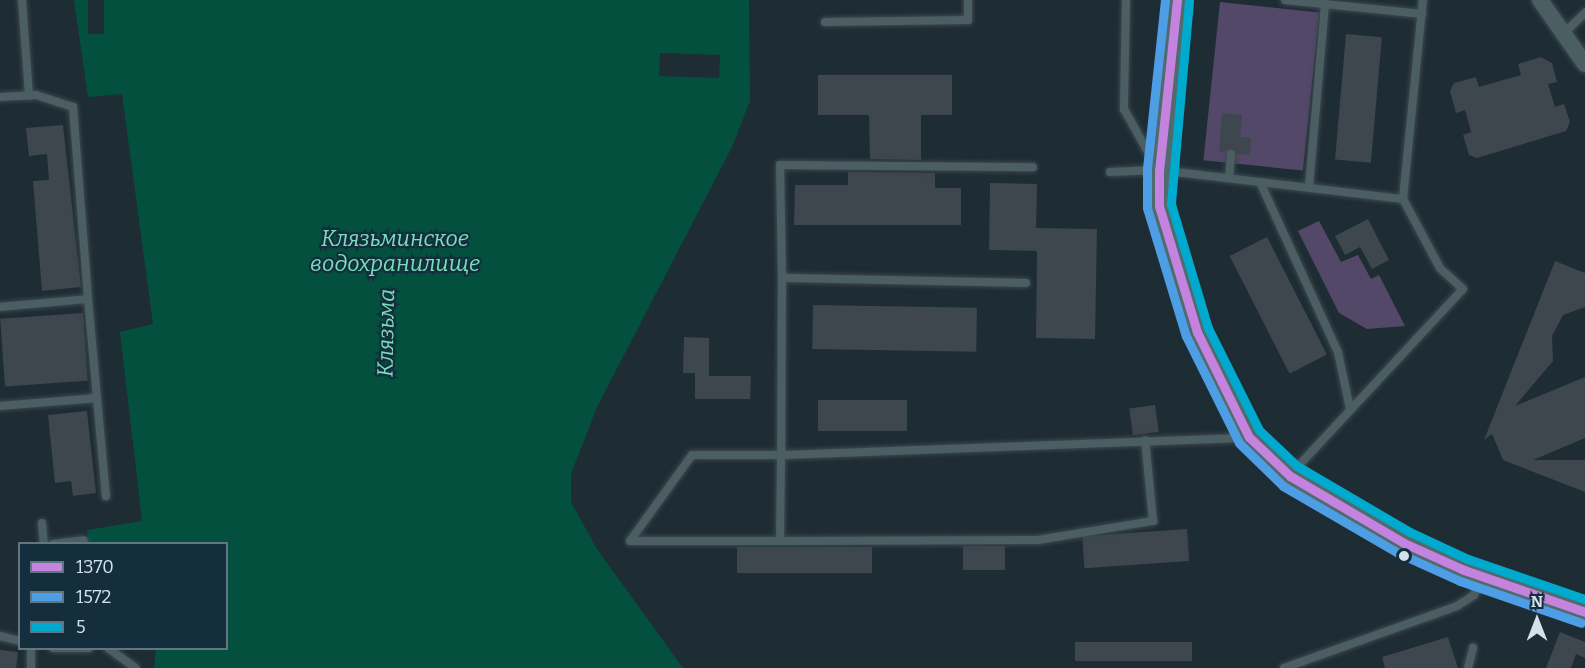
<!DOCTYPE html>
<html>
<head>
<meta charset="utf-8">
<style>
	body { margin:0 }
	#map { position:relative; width:1585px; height:668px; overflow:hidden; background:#1e2c34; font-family:Bitter,serif }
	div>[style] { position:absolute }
	.green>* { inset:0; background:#544869; transform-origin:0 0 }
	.water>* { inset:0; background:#03503e }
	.pier>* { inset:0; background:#1e2c34; transform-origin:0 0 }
	.building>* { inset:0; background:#3e464e; transform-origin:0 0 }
	.roads { filter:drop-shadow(0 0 2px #3c4850) drop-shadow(0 0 2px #3c4850) }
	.lane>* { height:8px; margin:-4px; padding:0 4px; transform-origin:4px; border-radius:4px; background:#4b5f62 }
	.street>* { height:16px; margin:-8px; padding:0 8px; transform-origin:8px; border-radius:8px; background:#4b5f62 }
	.secondary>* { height:24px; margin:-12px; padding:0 12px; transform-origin:12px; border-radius:12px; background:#506a6d }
	.bus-1>* { height:9px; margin:-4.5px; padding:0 4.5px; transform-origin:4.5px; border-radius:4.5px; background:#c483df }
	.bus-2>* { height:9px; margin:-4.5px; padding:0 4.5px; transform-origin:4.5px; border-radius:4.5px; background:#4d9ee5 }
	.bus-3>* { height:9px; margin:-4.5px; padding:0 4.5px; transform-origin:4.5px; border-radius:4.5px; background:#00a9ce }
	.dots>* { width:16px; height:16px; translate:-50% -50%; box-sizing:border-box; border:3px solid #152e3d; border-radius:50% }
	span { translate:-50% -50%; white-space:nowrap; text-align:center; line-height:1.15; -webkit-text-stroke:4.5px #152e3d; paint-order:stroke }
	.water-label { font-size:22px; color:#78dfbb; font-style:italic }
	.legend { position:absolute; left:18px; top:542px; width:210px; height:108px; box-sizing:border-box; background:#152e3d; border:2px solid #617683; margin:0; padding:8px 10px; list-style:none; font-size:18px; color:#d2e1eb }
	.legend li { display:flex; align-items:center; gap:12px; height:30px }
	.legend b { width:30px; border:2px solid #617683 }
	.north { position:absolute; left:1507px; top:590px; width:60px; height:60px; -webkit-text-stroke:4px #152e3d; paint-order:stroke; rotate:0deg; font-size:16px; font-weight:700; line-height:24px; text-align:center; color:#d2e1eb }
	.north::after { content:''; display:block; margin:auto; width:21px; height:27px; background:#d2e1eb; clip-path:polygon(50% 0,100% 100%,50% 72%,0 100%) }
</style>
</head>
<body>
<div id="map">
	<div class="green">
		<i style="left:1220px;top:2px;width:100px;height:159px;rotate:6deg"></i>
		<i style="clip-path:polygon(1319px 221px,1341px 262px,1358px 255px,1371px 279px,1379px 275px,1405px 326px,1367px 329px,1339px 313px,1298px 231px)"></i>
	</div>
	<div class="water">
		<i style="clip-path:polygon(74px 0,749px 0,750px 101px,732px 147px,597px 407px,571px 474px,571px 502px,597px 549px,683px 668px,154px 668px,156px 649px,226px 648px,226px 544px,88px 543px,87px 530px,142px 521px,120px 332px,153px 324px,122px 94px,88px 97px)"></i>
	</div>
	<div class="pier">
		<i style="left:88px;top:0;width:16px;height:34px"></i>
		<i style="left:660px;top:53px;width:60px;height:23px;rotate:2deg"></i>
	</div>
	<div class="building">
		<i style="left:1346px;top:34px;width:36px;height:126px;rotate:5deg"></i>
		<i style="clip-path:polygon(1541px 57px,1552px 63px,1557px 82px,1548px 84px,1555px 107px,1564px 104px,1570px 122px,1566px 131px,1477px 158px,1469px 155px,1463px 135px,1471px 132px,1465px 110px,1456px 113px,1450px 91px,1454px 83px,1476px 77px,1479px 87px,1521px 75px,1518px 64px)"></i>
		<i style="clip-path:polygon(818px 75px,952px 75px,952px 115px,921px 115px,921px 160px,870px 159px,869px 115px,818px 115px)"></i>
		<i style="clip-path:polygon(1222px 113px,1242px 115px,1240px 137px,1251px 138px,1250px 155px,1237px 154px,1231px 148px,1219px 153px)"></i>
		<i style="clip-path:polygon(63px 125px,81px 287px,42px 291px,33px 181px,49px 180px,47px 154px,29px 156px,26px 128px)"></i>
		<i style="clip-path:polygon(848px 172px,935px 173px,935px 188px,961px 188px,961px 225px,794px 225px,795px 185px,848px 185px)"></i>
		<i style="clip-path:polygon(990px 183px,1037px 184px,1036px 228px,1097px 229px,1095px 339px,1036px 338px,1037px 251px,989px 250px)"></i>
		<i style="clip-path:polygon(1368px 219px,1389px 260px,1372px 269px,1360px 247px,1345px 255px,1335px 236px)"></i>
		<i style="left:1267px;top:237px;width:132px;height:42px;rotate:63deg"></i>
		<i style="clip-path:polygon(1555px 261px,1585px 273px,1585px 307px,1563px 315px,1552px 336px,1553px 361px,1515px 406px,1585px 377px,1585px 438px,1533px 460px,1585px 460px,1585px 492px,1503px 460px,1492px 434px,1484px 440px)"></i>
		<i style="left:813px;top:305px;width:164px;height:44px;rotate:1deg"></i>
		<i style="left:83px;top:313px;width:68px;height:83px;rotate:86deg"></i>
		<i style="clip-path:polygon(684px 337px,709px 338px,709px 376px,751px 376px,750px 399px,695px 399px,695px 373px,683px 373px)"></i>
		<i style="left:907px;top:400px;width:31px;height:89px;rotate:90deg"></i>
		<i style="left:1155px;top:405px;width:27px;height:26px;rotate:82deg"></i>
		<i style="clip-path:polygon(87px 411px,96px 493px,73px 496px,71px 481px,55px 483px,48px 415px)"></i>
		<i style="left:1187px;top:529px;width:32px;height:105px;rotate:86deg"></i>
		<i style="left:1005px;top:546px;width:24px;height:42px;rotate:90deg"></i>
		<i style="left:737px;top:547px;width:135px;height:26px"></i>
		<i style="clip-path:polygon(1560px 632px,1585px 642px,1585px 658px,1576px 654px,1571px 668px,1546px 668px)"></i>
		<i style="clip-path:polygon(1448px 637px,1458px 668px,1385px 668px,1382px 657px)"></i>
		<i style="left:1192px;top:642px;width:19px;height:117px;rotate:90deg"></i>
		<i style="left:0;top:650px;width:18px;height:18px;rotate:6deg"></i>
	</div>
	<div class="roads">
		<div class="lane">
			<i style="left:22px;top:0;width:96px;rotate:85.8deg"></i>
			<i style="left:1126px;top:0;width:109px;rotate:91.1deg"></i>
			<i style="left:1124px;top:109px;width:62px;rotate:60.9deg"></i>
			<i style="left:1285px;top:0;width:138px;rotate:5.8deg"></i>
			<i style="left:825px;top:22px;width:143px;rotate:-0.8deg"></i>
			<i style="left:968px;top:20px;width:20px;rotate:-90deg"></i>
			<i style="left:1562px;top:35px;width:32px;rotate:-44deg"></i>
			<i style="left:0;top:97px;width:36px;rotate:-3deg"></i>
			<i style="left:36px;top:95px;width:39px;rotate:18deg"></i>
			<i style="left:73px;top:107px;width:193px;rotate:85.5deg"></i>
			<i style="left:88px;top:299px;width:88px;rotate:174.8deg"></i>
			<i style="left:1110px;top:172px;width:49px;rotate:-2.3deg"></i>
			<i style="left:1159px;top:170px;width:246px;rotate:6.8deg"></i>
			<i style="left:1229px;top:178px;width:24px;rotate:-85deg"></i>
			<i style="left:1260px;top:182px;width:187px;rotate:65.4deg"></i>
			<i style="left:1338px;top:352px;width:58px;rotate:78.1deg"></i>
			<i style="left:1309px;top:187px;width:184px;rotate:-85deg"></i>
			<i style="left:782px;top:278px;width:113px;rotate:-91deg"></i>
			<i style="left:780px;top:165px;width:253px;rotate:0.5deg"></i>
			<i style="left:1026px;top:283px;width:244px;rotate:-178.8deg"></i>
			<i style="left:782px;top:278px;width:177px;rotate:90.3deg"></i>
			<i style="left:781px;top:455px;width:464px;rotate:-2.1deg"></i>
			<i style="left:88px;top:299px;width:198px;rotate:84.8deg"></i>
			<i style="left:0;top:406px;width:97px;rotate:-4.7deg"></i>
			<i style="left:1290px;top:475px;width:254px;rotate:-47.1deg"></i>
			<i style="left:1463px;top:289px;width:31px;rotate:-138deg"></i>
			<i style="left:1440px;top:268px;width:78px;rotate:-118.2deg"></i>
			<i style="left:1403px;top:199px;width:200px;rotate:-84.3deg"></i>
			<i style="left:42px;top:523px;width:21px;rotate:85deg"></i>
			<i style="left:780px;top:541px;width:86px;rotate:-89.3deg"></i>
			<i style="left:781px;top:455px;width:89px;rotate:180deg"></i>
			<i style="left:692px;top:455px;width:106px;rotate:125.8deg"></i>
			<i style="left:630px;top:541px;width:150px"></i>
			<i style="left:780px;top:541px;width:258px;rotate:-0.2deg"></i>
			<i style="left:1038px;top:540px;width:117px;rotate:-9.4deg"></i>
			<i style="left:1153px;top:521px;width:81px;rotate:-95.6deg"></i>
			<i style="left:53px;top:544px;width:31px;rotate:-7deg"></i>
			<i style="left:0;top:636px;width:21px;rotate:14deg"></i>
			<i style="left:53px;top:648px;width:36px"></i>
			<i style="left:108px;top:648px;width:34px;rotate:36deg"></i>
			<i style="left:31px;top:668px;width:20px;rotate:-90deg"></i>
			<i style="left:1284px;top:668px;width:184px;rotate:-19.7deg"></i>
			<i style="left:1457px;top:606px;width:20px;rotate:-33deg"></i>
			<i style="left:1474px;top:595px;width:20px;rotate:-66deg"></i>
			<i style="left:1468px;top:668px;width:21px;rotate:-76deg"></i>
		</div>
		<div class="street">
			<i style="left:1540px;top:0;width:78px;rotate:54.9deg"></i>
		</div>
		<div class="secondary">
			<i style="left:1177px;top:0;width:171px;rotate:96deg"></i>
			<i style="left:1159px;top:170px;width:36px;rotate:90deg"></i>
			<i style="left:1159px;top:206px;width:132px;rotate:73.2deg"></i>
			<i style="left:1197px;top:332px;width:117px;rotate:63.7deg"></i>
			<i style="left:1249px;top:437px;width:57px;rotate:43.6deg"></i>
			<i style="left:1290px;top:476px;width:132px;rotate:30.4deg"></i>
			<i style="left:1404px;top:543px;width:66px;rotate:24.2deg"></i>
			<i style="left:1464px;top:570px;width:128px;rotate:19.1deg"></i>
		</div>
	</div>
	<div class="bus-1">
		<i style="left:1177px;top:0;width:171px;rotate:96deg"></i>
		<i style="left:1159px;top:170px;width:36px;rotate:90deg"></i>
		<i style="left:1159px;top:206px;width:132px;rotate:73.2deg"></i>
		<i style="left:1197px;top:332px;width:117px;rotate:63.7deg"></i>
		<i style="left:1249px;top:437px;width:57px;rotate:43.6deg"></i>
		<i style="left:1290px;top:476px;width:132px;rotate:30.4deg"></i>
		<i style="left:1404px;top:543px;width:66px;rotate:24.2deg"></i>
		<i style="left:1464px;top:570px;width:128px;rotate:19.1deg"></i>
	</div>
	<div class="bus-2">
		<i style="left:1165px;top:0;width:170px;rotate:96.1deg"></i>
		<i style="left:1147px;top:169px;width:39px;rotate:90deg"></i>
		<i style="left:1147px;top:208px;width:134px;rotate:73.1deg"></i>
		<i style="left:1186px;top:336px;width:119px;rotate:63.6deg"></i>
		<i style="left:1239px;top:443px;width:62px;rotate:44.3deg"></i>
		<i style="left:1283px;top:486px;width:133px;rotate:30.2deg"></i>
		<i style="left:1398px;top:553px;width:68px;rotate:24.3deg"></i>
		<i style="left:1460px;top:581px;width:128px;rotate:19.1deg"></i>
	</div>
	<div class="bus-3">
		<i style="left:1189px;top:1px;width:204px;rotate:95.1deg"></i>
		<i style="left:1171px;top:204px;width:129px;rotate:73.4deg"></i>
		<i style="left:1208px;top:328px;width:114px;rotate:63.4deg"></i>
		<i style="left:1259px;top:430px;width:52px;rotate:43.5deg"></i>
		<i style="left:1297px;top:466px;width:131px;rotate:30.3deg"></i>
		<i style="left:1410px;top:532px;width:64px;rotate:25deg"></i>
		<i style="left:1468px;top:559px;width:124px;rotate:18.9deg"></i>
	</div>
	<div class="dots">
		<i style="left:1404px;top:556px;background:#d2e1eb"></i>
	</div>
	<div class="water-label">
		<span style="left:395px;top:251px">Клязьминское<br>водохранилище</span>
		<span style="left:386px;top:333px;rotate:-89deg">Клязьма</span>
	</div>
	<ul class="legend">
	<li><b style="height:8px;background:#c483df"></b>1370</li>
	<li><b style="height:8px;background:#4d9ee5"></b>1572</li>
	<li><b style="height:8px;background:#00a9ce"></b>5</li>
	</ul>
	<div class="north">N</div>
</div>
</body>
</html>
